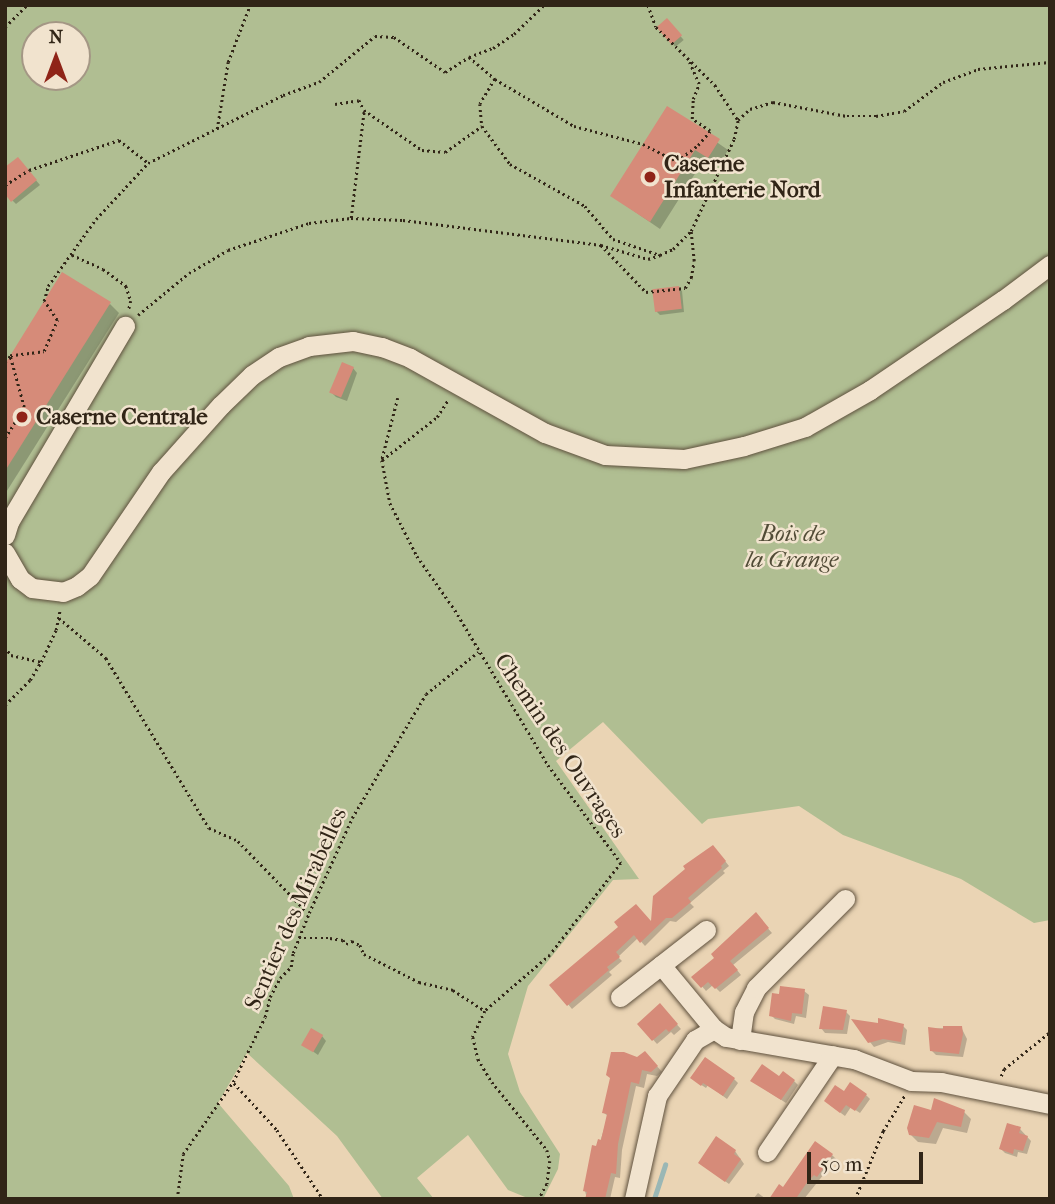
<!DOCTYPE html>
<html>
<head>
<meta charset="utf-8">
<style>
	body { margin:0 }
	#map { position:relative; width:1055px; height:1204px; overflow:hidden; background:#ead4b4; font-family:"IM FELL French Canon",serif }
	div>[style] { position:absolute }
	.green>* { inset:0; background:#b0be92 }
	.shadow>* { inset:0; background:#0003; transform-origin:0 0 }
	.stream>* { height:4.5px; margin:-2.25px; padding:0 2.25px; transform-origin:2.25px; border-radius:2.25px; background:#9ab7b5 }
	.building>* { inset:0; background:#d68b79; transform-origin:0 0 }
	.path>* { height:2.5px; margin-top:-1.25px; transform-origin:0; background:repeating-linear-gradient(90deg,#312517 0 2px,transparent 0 5.5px) }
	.roads { filter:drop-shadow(0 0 2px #5f513e) drop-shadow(0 0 2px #5f513e) }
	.minor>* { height:19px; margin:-9.5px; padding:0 9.5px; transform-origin:9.5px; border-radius:9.5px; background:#f1e3ce }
	.dots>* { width:19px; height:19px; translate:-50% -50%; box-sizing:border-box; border:4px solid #f1e3ce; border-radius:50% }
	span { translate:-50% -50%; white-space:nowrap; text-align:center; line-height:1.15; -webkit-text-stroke:5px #f1e3ce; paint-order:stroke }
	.poi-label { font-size:23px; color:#312517; font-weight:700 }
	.left { translate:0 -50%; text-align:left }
	.park-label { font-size:23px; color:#514b36; font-style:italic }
	.street-label { font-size:23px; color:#312517 }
	.frame { position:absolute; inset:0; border:7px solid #312517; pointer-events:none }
	.north { position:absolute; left:21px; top:21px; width:70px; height:70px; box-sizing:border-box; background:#f1e3ce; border:2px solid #a49785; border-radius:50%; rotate:0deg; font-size:19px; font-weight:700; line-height:28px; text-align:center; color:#312517 }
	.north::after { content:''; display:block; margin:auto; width:24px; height:32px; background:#8f2418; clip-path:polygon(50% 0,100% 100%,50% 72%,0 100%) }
	.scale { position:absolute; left:807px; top:1152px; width:116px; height:32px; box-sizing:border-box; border:4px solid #312517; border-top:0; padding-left:9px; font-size:21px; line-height:24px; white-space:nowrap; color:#312517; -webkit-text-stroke:5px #f1e3ce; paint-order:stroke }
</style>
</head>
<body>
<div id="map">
	<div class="green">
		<i style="clip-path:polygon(evenodd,5px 5px,1050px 5px,1050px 920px,1034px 923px,961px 879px,843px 835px,799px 806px,708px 819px,702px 824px,603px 722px,556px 761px,639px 879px,613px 880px,528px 986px,508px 1054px,520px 1092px,560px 1154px,558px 1169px,543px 1199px,530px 1199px,508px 1190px,468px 1135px,417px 1178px,434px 1199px,383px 1199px,337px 1136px,247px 1053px,218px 1103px,289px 1186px,294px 1199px,5px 1199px,5px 5px,35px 35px,77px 35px,77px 77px,35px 77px,35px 35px)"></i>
	</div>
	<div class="shadow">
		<i style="left:667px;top:20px;width:26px;height:11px;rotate:50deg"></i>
		<i style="clip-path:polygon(668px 108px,728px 150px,718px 166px,705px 158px,660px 229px,612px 196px)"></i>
		<i style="clip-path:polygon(22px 164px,40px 185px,16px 204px,12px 200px)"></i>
		<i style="clip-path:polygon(678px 288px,682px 291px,684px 312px,660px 315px,656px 311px)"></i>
		<i style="clip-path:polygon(110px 304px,119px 313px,5px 494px,5px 367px)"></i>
		<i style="clip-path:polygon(353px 368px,357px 373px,347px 401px,336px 397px,332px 393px)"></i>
		<i style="clip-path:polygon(717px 851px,729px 866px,723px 871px,725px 873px,690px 903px,694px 907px,676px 922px,670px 921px,645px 946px,638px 938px,618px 957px,622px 961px,609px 972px,612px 975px,572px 1009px,552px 985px,621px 927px,652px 924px)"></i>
		<i style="clip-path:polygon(756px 915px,772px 933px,733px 965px,741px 975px,720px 992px,713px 985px,706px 991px,694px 977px,717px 958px)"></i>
		<i style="clip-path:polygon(804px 991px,809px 995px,806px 1018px,796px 1016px,794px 1024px,775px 1019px,771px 1015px)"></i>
		<i style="clip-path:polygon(660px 1006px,681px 1029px,674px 1035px,671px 1032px,657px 1044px,639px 1024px)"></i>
		<i style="clip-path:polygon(846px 1012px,850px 1016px,847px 1034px,825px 1033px,821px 1028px)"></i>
		<i style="clip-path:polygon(903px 1026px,907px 1030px,905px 1045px,888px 1042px,874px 1047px,870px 1042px)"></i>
		<i style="clip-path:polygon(961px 1027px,967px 1039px,963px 1057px,936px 1055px,932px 1051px,930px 1029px)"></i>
		<i style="clip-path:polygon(322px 1036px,326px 1041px,318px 1055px,304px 1045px)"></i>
		<i style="clip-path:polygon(650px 1058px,662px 1072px,657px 1076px,647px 1074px,644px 1088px,636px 1086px,622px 1150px,620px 1178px,615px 1177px,610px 1199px,587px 1199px,585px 1191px,608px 1116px,604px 1113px,638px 1059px)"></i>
		<i style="clip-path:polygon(734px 1079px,738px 1083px,727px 1099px,708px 1085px,706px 1088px,697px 1082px)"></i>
		<i style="clip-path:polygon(752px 1081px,794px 1081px,798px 1085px,786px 1103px)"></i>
		<i style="clip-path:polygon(845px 1094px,866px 1095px,870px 1099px,860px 1113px,851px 1107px,845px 1116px,830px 1105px)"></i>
		<i style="clip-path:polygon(932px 1112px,964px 1112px,971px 1119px,967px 1133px,943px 1128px,936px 1144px,918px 1142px,911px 1135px)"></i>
		<i style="clip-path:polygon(1020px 1129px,1031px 1141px,1027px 1154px,1018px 1152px,1017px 1157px,1005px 1153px,1001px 1149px)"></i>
		<i style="clip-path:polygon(735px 1151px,744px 1164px,729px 1184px,704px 1166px)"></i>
		<i style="clip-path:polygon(832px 1155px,836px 1159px,804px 1199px,771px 1199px)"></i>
		<i style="clip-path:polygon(758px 1193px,766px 1199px,753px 1199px)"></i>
	</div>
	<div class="stream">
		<i style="left:654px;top:1199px;width:36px;rotate:-72deg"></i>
	</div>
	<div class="building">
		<i style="left:667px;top:18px;width:23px;height:14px;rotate:49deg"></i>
		<i style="clip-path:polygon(667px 106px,720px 139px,708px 158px,695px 150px,650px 222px,610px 196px)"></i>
		<i style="clip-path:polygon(18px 157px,37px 180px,11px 202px,5px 194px,5px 167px)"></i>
		<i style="clip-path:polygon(62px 272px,111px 302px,5px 471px,5px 364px)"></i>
		<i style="left:679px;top:286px;width:23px;height:27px;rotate:83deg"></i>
		<i style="left:342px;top:362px;width:13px;height:33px;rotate:23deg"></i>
		<i style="clip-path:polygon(713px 845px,726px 861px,721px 866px,722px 868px,688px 898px,691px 902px,672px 918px,666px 918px,640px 943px,634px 935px,616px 952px,620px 957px,607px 967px,609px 970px,567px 1006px,549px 985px,618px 927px,614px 922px,636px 904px,651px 921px,653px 896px,685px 869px,683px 866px)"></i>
		<i style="clip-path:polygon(756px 912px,769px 928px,730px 961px,738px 970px,715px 989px,708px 982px,701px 988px,691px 977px,714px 958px,711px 954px)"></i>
		<i style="clip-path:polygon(780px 986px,805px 989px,802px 1014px,792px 1013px,791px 1021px,769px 1016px,772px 993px,779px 994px)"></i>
		<i style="clip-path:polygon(660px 1003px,678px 1024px,669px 1032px,666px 1029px,652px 1041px,637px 1024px)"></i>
		<i style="clip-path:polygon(823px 1006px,847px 1010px,843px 1030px,819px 1029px)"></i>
		<i style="clip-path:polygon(878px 1018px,904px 1024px,901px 1042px,883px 1039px,868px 1043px,851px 1019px,878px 1023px)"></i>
		<i style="clip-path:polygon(943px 1026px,962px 1026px,963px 1034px,959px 1054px,930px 1051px,928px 1027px,943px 1029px)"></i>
		<i style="left:311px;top:1028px;width:14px;height:20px;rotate:30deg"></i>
		<i style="clip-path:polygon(645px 1051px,658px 1066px,651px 1072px,642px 1070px,639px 1084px,631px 1082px,618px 1144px,616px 1174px,611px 1173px,605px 1199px,585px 1199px,587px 1192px,583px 1191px,592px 1145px,596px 1146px,598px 1139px,601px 1140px,607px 1114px,602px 1113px,610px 1078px,606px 1075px,611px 1052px,624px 1052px,637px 1057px)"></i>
		<i style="clip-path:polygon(705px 1057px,735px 1078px,723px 1096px,703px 1083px,701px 1086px,690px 1078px)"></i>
		<i style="clip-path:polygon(762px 1064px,779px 1076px,783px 1071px,795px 1080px,781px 1100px,750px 1081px)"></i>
		<i style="clip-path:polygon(850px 1082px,867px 1094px,855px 1111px,846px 1105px,840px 1113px,824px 1101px,835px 1085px,844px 1091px)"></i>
		<i style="clip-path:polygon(934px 1098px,965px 1110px,961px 1127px,937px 1122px,929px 1138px,909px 1135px,907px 1128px,914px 1105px,931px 1110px)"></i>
		<i style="clip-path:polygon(1007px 1123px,1021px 1127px,1019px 1133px,1028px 1136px,1023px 1151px,1014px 1149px,1013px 1154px,999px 1149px)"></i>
		<i style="clip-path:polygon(716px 1136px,736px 1150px,734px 1154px,741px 1159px,725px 1182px,698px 1163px)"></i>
		<i style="clip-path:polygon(815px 1141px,833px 1154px,817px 1177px,814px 1175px,808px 1181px,797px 1197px,800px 1199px,769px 1199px,779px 1184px,783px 1187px)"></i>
	</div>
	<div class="path">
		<i style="left:648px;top:5px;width:23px;rotate:70deg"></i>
		<i style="left:656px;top:27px;width:83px;rotate:44.5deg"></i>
		<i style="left:715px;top:85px;width:42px;rotate:56.7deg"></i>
		<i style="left:5px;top:27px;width:31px;rotate:-45deg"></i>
		<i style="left:469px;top:57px;width:34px;rotate:40deg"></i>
		<i style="left:495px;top:79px;width:92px;rotate:30.7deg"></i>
		<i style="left:574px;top:126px;width:71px;rotate:14.6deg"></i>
		<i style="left:643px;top:144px;width:38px;rotate:27deg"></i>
		<i style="left:677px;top:161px;width:26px;rotate:-37deg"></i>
		<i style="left:698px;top:145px;width:18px;rotate:-49deg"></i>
		<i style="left:710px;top:131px;width:22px;rotate:-146deg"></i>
		<i style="left:692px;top:119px;width:20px;rotate:-87deg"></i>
		<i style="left:693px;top:99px;width:16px;rotate:-68deg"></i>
		<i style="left:699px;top:84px;width:24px;rotate:-114deg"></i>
		<i style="left:495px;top:79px;width:29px;rotate:121deg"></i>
		<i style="left:480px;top:104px;width:22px;rotate:85deg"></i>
		<i style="left:482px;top:126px;width:47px;rotate:53.6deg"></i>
		<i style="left:510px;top:164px;width:86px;rotate:29.2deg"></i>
		<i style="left:585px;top:206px;width:43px;rotate:49.7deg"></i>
		<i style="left:613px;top:239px;width:50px;rotate:18.8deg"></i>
		<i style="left:335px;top:104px;width:24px;rotate:-9deg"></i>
		<i style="left:359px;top:100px;width:11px;rotate:63deg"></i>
		<i style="left:364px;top:110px;width:70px;rotate:34.6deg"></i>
		<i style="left:422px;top:150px;width:23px;rotate:5deg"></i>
		<i style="left:445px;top:152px;width:45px;rotate:-35.1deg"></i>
		<i style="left:217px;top:129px;width:68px;rotate:-80.7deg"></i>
		<i style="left:228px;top:62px;width:61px;rotate:-68.9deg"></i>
		<i style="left:5px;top:185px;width:28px;rotate:-32deg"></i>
		<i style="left:29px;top:170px;width:95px;rotate:-18.4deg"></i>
		<i style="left:119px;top:140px;width:37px;rotate:38deg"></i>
		<i style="left:351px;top:218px;width:109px;rotate:-83.1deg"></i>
		<i style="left:601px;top:245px;width:65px;rotate:46.2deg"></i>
		<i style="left:646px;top:292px;width:39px;rotate:-6deg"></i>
		<i style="left:685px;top:288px;width:12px;rotate:-59deg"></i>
		<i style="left:691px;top:278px;width:17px;rotate:-80deg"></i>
		<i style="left:694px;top:261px;width:30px;rotate:-96deg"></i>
		<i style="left:72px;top:255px;width:34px;rotate:24deg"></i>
		<i style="left:103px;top:269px;width:29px;rotate:36deg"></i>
		<i style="left:126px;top:286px;width:16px;rotate:72deg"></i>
		<i style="left:131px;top:301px;width:8px;rotate:104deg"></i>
		<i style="left:138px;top:315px;width:66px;rotate:-39.5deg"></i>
		<i style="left:189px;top:273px;width:45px;rotate:-30.5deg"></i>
		<i style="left:228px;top:250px;width:85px;rotate:-18.4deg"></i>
		<i style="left:309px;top:223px;width:42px;rotate:-6.8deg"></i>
		<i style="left:351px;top:218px;width:52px;rotate:2.2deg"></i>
		<i style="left:403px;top:220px;width:200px;rotate:7.2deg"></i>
		<i style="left:601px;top:245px;width:49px;rotate:16.6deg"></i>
		<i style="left:648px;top:259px;width:13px;rotate:-18deg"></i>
		<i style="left:660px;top:255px;width:14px;rotate:-25deg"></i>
		<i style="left:673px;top:249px;width:25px;rotate:-45deg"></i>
		<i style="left:691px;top:231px;width:102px;rotate:-64.9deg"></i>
		<i style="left:734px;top:139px;width:19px;rotate:-78deg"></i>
		<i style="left:738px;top:120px;width:16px;rotate:-43deg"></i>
		<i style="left:750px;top:109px;width:24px;rotate:-17deg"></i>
		<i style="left:773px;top:102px;width:75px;rotate:10.7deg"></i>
		<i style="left:847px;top:116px;width:29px"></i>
		<i style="left:876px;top:116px;width:28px;rotate:-10deg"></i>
		<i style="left:904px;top:111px;width:49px;rotate:-36.6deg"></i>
		<i style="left:943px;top:82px;width:37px;rotate:-20deg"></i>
		<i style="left:978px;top:69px;width:72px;rotate:-5.6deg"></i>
		<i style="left:5px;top:356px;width:39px;rotate:-7deg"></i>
		<i style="left:44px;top:351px;width:34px;rotate:-67deg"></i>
		<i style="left:57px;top:320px;width:23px;rotate:-124deg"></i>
		<i style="left:44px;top:301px;width:16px;rotate:-75deg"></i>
		<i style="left:48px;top:286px;width:82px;rotate:-54.4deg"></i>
		<i style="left:96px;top:219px;width:76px;rotate:-47.1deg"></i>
		<i style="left:148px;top:163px;width:151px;rotate:-26.7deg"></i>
		<i style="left:283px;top:95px;width:38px;rotate:-20deg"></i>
		<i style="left:319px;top:82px;width:72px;rotate:-39.4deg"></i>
		<i style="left:375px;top:36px;width:19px;rotate:3deg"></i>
		<i style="left:394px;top:37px;width:62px;rotate:34.5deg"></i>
		<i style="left:445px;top:72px;width:28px;rotate:-32deg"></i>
		<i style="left:469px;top:57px;width:26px;rotate:-21deg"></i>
		<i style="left:493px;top:48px;width:25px;rotate:-34deg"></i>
		<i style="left:514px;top:34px;width:42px;rotate:-44deg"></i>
		<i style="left:5px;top:362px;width:8px;rotate:-50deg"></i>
		<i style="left:398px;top:398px;width:64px;rotate:104.5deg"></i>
		<i style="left:382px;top:460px;width:70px;rotate:-38deg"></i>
		<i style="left:437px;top:417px;width:20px;rotate:-57deg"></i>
		<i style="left:5px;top:438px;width:36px;rotate:-58deg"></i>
		<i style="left:24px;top:407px;width:53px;rotate:-105.4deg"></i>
		<i style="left:382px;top:460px;width:44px;rotate:79.5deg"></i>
		<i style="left:390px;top:503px;width:59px;rotate:63deg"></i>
		<i style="left:417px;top:556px;width:66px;rotate:54.9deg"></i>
		<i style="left:455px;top:610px;width:181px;rotate:59deg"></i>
		<i style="left:548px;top:765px;width:122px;rotate:53.3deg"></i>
		<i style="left:621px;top:863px;width:116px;rotate:127.7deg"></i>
		<i style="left:550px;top:955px;width:86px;rotate:139.3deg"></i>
		<i style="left:485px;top:1011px;width:29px;rotate:115deg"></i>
		<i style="left:473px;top:1037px;width:23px;rotate:77deg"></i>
		<i style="left:478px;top:1059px;width:27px;rotate:59deg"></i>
		<i style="left:492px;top:1082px;width:87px;rotate:51deg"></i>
		<i style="left:547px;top:1150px;width:11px;rotate:75deg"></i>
		<i style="left:550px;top:1161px;width:23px;rotate:97deg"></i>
		<i style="left:547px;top:1184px;width:17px;rotate:118deg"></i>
		<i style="left:59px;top:618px;width:62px;rotate:40.4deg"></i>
		<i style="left:106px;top:658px;width:199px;rotate:58.8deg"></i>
		<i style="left:209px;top:828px;width:32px;rotate:24deg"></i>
		<i style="left:238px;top:841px;width:99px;rotate:45.8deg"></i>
		<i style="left:5px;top:647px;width:10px;rotate:53deg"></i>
		<i style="left:11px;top:655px;width:31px;rotate:13deg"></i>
		<i style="left:5px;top:705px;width:35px;rotate:-45deg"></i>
		<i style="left:30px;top:680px;width:21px;rotate:-59deg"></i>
		<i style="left:41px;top:662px;width:35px;rotate:-65deg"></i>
		<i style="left:56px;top:630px;width:21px;rotate:-79deg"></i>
		<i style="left:299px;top:938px;width:31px"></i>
		<i style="left:330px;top:938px;width:13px;rotate:9deg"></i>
		<i style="left:343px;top:940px;width:5px;rotate:53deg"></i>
		<i style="left:346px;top:944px;width:7px;rotate:-27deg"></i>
		<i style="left:352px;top:941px;width:9px;rotate:27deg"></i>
		<i style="left:360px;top:945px;width:10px;rotate:66deg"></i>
		<i style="left:364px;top:954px;width:62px;rotate:27deg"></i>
		<i style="left:419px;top:982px;width:35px;rotate:13deg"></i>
		<i style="left:453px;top:990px;width:38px;rotate:33deg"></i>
		<i style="left:1001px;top:1076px;width:8px;rotate:-67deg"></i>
		<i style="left:1004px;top:1069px;width:59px;rotate:-38.8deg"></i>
		<i style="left:234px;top:1083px;width:64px;rotate:47.5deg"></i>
		<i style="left:277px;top:1130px;width:83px;rotate:56.3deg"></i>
		<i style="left:177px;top:1199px;width:45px;rotate:-82.4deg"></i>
		<i style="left:183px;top:1154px;width:88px;rotate:-55.2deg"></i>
		<i style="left:233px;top:1082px;width:72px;rotate:-63.8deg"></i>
		<i style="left:265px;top:1017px;width:21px;rotate:-76deg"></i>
		<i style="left:270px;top:997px;width:21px;rotate:-62deg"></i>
		<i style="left:280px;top:978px;width:16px;rotate:-45deg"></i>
		<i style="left:291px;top:967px;width:14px;rotate:-82deg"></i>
		<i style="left:293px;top:953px;width:43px;rotate:-68.2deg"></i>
		<i style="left:309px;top:913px;width:104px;rotate:-65.6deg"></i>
		<i style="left:352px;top:818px;width:144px;rotate:-59.2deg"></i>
		<i style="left:426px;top:694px;width:67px;rotate:-38.9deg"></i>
		<i style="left:855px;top:1199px;width:74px;rotate:-67.6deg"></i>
		<i style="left:883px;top:1131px;width:42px;rotate:-58.6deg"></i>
	</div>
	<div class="roads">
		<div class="minor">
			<i style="left:5px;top:535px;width:14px;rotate:-73deg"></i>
			<i style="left:9px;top:522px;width:228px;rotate:-59.4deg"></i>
			<i style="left:5px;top:553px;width:30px;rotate:60deg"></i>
			<i style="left:20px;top:579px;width:15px;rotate:37deg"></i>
			<i style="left:32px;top:588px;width:31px;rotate:7deg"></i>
			<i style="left:63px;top:592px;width:15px;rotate:-23deg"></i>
			<i style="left:77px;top:586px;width:16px;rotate:-38deg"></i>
			<i style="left:90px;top:576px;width:126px;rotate:-55.7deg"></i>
			<i style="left:161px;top:472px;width:90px;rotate:-48.2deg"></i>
			<i style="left:221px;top:405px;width:43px;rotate:-44.1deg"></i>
			<i style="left:252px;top:375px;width:32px;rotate:-34deg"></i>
			<i style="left:279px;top:357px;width:32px;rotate:-20deg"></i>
			<i style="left:309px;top:346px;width:44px;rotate:-6.5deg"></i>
			<i style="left:353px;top:341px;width:30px;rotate:12deg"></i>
			<i style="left:382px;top:347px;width:30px;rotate:21deg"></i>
			<i style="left:410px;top:358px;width:154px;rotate:29.1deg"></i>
			<i style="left:545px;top:433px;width:64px;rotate:20.1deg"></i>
			<i style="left:605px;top:455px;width:79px;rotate:2.9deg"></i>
			<i style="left:684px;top:459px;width:61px;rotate:-12.2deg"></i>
			<i style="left:744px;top:446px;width:64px;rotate:-17.3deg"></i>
			<i style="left:805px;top:427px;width:75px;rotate:-29.6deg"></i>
			<i style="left:870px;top:390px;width:161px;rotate:-34.1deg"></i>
			<i style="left:1003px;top:300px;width:59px;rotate:-36.7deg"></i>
			<i style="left:661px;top:965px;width:83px;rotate:50.4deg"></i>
			<i style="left:714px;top:1029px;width:14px;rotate:34deg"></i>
			<i style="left:726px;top:1037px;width:130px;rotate:9.8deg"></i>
			<i style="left:854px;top:1059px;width:61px;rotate:21.1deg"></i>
			<i style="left:911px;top:1081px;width:30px;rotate:2deg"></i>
			<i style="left:941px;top:1082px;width:111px;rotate:11.4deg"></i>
			<i style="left:620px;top:997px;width:109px;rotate:-37.9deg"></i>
			<i style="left:740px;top:1040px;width:28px;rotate:-82deg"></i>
			<i style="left:744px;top:1012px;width:27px;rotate:-63deg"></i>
			<i style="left:756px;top:988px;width:126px;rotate:-45deg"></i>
			<i style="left:767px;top:1152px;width:117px;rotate:-55.8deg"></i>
			<i style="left:634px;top:1199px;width:106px;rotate:-77.4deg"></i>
			<i style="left:657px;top:1096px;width:68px;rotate:-55.8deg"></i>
			<i style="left:695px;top:1040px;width:22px;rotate:-30deg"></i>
		</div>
	</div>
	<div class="dots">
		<i style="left:650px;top:177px;background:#8f2418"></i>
		<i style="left:22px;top:417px;background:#8f2418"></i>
	</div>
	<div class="poi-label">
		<span class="left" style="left:664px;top:177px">Caserne<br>Infanterie Nord</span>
		<span class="left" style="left:36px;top:417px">Caserne Centrale</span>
	</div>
	<div class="park-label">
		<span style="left:792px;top:547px">Bois de<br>la Grange</span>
	</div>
	<div class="street-label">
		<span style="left:560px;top:746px;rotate:56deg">Chemin des Ouvrages</span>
		<span style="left:296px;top:909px;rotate:-66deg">Sentier des Mirabelles</span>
	</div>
	<div class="frame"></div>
	<div class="north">N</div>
	<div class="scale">50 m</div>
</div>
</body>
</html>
